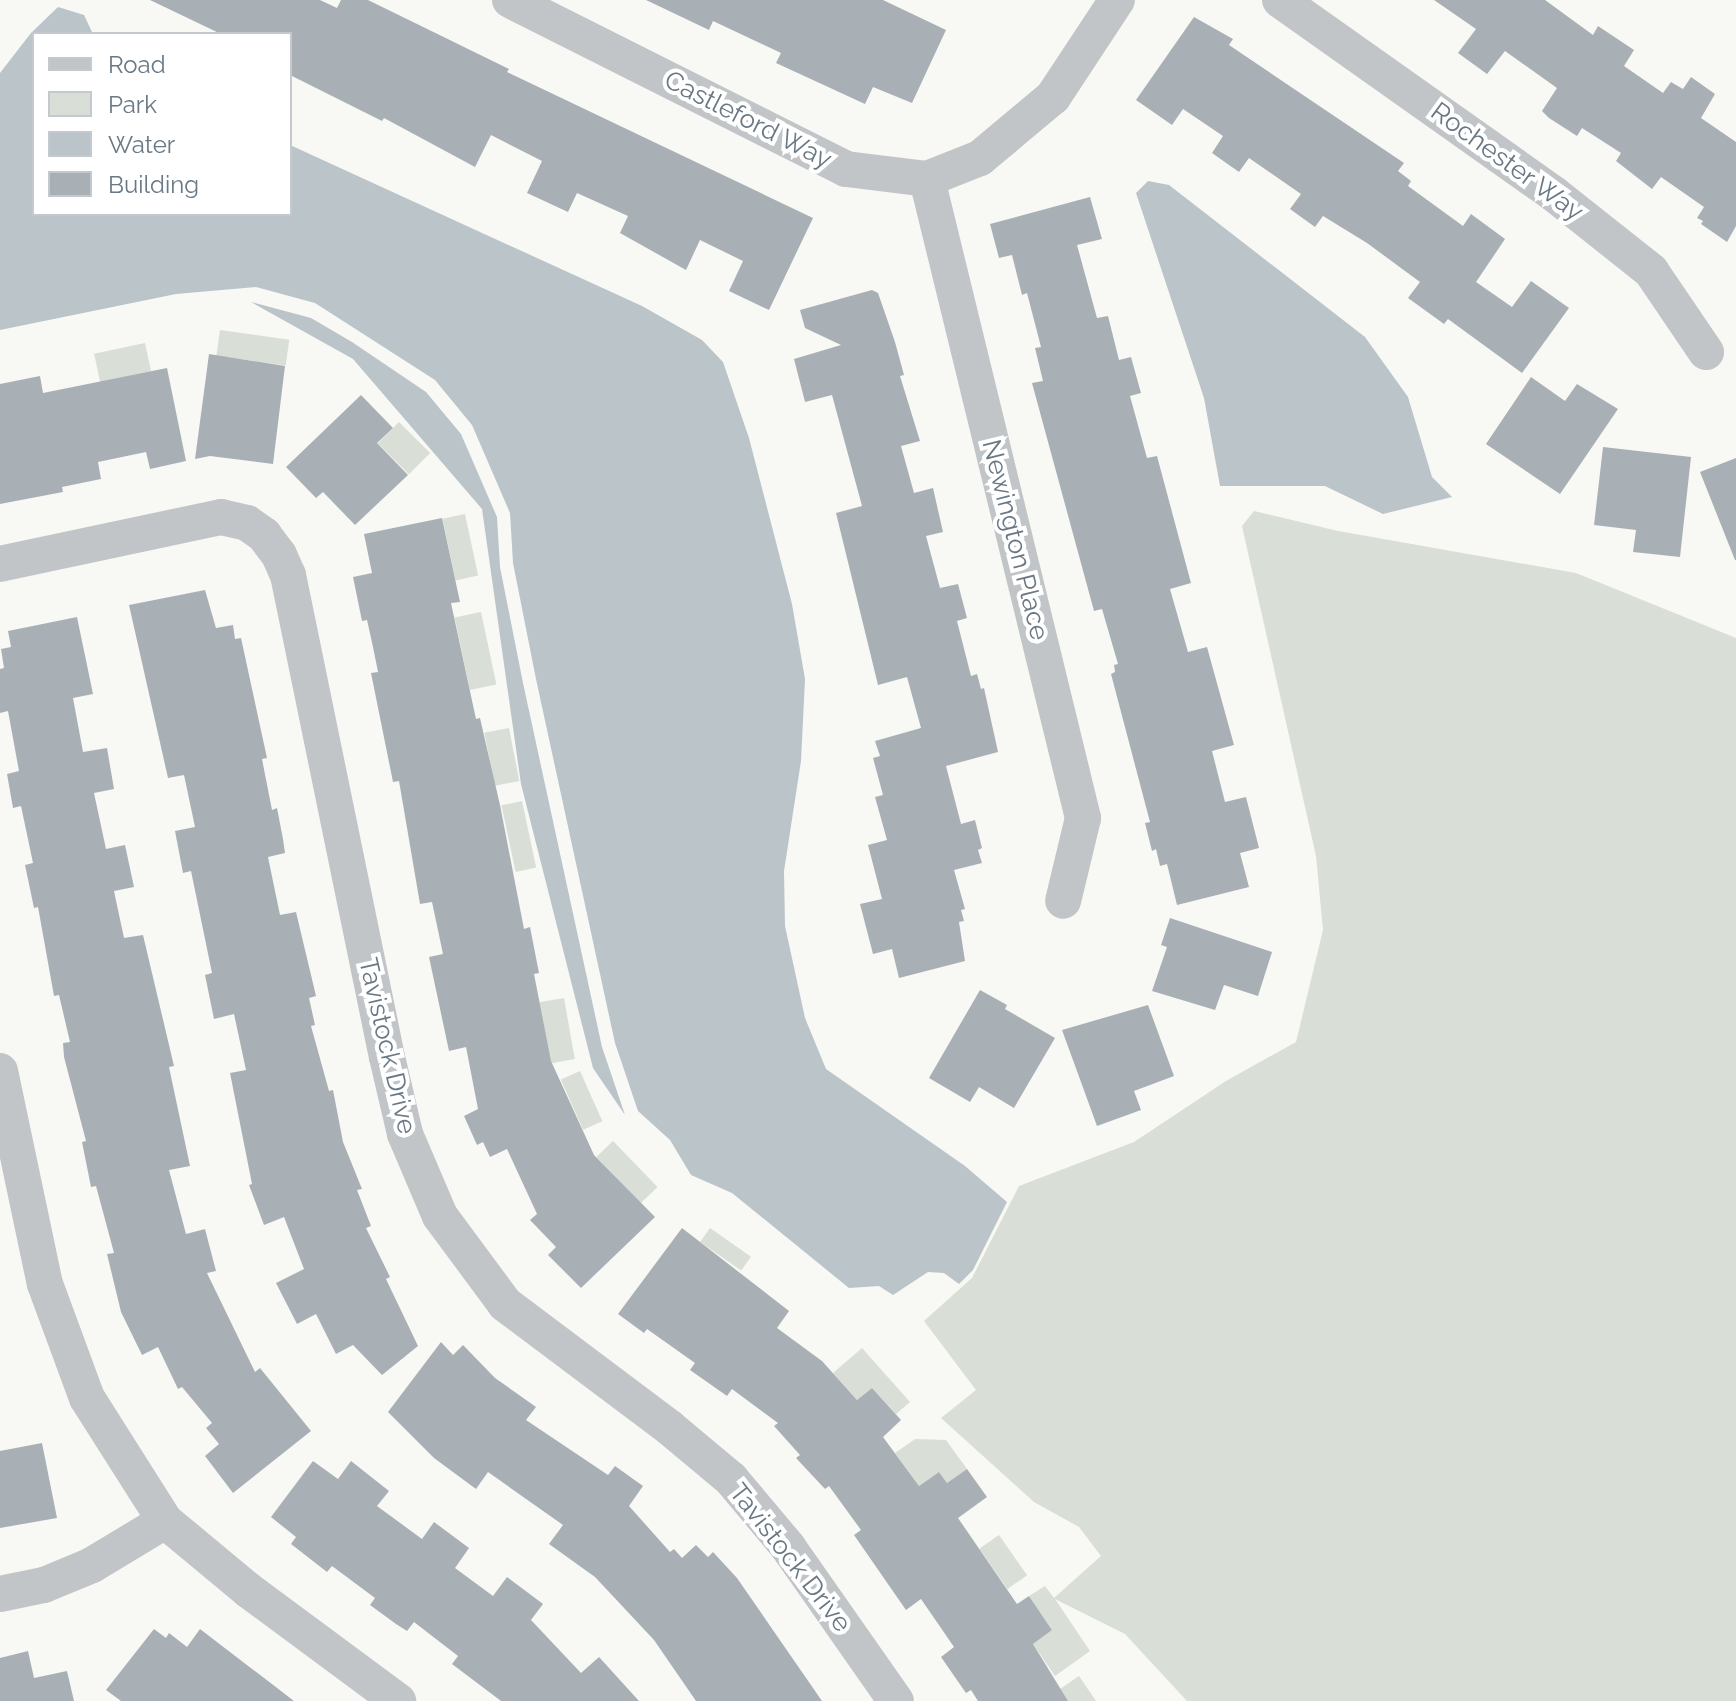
<!DOCTYPE html>
<html>
<head>
<meta charset="utf-8">
<style>
	body { margin:0 }
	#map { position:relative; width:1736px; height:1701px; overflow:hidden; background:#f8f8f5; font-family:Raleway,sans-serif }
	div>[style] { position:absolute }
	.green>* { inset:0; background:#d9ded6; transform-origin:0 0 }
	.water>* { inset:0; background:#bbc4c9 }
	.building>* { inset:0; background:#a9b0b5 }
	.minor>* { height:36px; margin:-18px; padding:0 18px; transform-origin:18px; border-radius:18px; background:#c1c5c8 }
	span { translate:-50% -50%; white-space:nowrap; text-align:center; line-height:1.15; -webkit-text-stroke:8px #fff; paint-order:stroke }
	.street-label { font-size:26px; color:#697884 }
	.legend { position:absolute; left:32px; top:32px; width:260px; height:184px; box-sizing:border-box; background:#fff; border:2px solid #c3c9ce; margin:0; padding:10px 14px; list-style:none; font-size:24px; color:#697884 }
	.legend li { display:flex; align-items:center; gap:16px; height:40px }
	.legend b { width:40px; border:2px solid #c3c9ce }
</style>
</head>
<body>
<div id="map">
	<div class="green">
		<i style="left:220px;top:330px;width:70px;height:26px;rotate:8deg"></i>
		<i style="left:145px;top:343px;width:29px;height:52px;rotate:78deg"></i>
		<i style="left:399px;top:422px;width:44px;height:30px;rotate:45deg"></i>
		<i style="clip-path:polygon(1254px 511px,1338px 531px,1576px 573px,1736px 638px,1736px 1701px,1187px 1701px,1125px 1634px,1055px 1599px,1090px 1651px,1055px 1676px,1033px 1644px,1052px 1630px,1029px 1596px,1045px 1586px,1054px 1598px,1101px 1556px,1079px 1527px,1034px 1502px,941px 1418px,976px 1390px,924px 1321px,972px 1278px,1019px 1186px,1134px 1142px,1226px 1081px,1296px 1042px,1323px 930px,1316px 856px,1242px 526px)"></i>
		<i style="left:465px;top:514px;width:63px;height:23px;rotate:78deg"></i>
		<i style="left:481px;top:612px;width:74px;height:27px;rotate:78deg"></i>
		<i style="left:509px;top:728px;width:54px;height:25px;rotate:79deg"></i>
		<i style="left:522px;top:801px;width:68px;height:21px;rotate:78deg"></i>
		<i style="left:564px;top:998px;width:62px;height:25px;rotate:80deg"></i>
		<i style="left:580px;top:1071px;width:55px;height:21px;rotate:66deg"></i>
		<i style="left:613px;top:1141px;width:64px;height:23px;rotate:46deg"></i>
		<i style="left:710px;top:1228px;width:50px;height:17px;rotate:35deg"></i>
		<i style="clip-path:polygon(862px 1348px,910px 1402px,896px 1414px,872px 1388px,857px 1400px,833px 1373px)"></i>
		<i style="clip-path:polygon(915px 1439px,946px 1440px,967px 1469px,947px 1483px,939px 1472px,919px 1486px,895px 1453px)"></i>
		<i style="left:999px;top:1535px;width:49px;height:24px;rotate:55deg"></i>
		<i style="clip-path:polygon(1079px 1676px,1096px 1701px,1068px 1701px,1060px 1689px)"></i>
	</div>
	<div class="water">
		<i style="clip-path:polygon(58px 7px,84px 15px,93px 34px,34px 34px,34px 214px,290px 214px,290px 145px,642px 306px,702px 340px,723px 362px,749px 438px,792px 604px,805px 679px,801px 761px,784px 871px,785px 926px,805px 1018px,826px 1069px,965px 1166px,1007px 1202px,973px 1270px,959px 1284px,944px 1273px,928px 1272px,893px 1295px,879px 1286px,849px 1288px,732px 1193px,691px 1175px,670px 1140px,638px 1111px,615px 1043px,536px 679px,513px 563px,510px 513px,472px 425px,435px 380px,315px 303px,256px 287px,176px 294px,0 330px,0 73px,31px 33px)"></i>
		<i style="clip-path:polygon(1148px 181px,1169px 185px,1365px 337px,1408px 397px,1432px 477px,1452px 497px,1383px 514px,1325px 486px,1220px 486px,1204px 398px,1136px 193px)"></i>
		<i style="clip-path:polygon(251px 302px,311px 318px,352px 342px,426px 392px,461px 434px,497px 517px,500px 567px,523px 683px,602px 1047px,625px 1115px,593px 1068px,521px 784px,482px 509px,353px 359px)"></i>
	</div>
	<div class="building">
		<i style="clip-path:polygon(150px 0,320px 0,337px 8px,341px 0,368px 0,509px 69px,507px 72px,813px 218px,769px 310px,729px 291px,743px 261px,700px 240px,686px 270px,620px 233px,628px 216px,577px 193px,568px 212px,527px 193px,542px 161px,491px 135px,475px 167px,384px 118px,382px 121px,290px 75px,290px 34px,221px 34px)"></i>
		<i style="clip-path:polygon(646px 0,883px 0,946px 30px,912px 103px,873px 87px,865px 104px,776px 63px,781px 53px,713px 21px,709px 30px)"></i>
		<i style="clip-path:polygon(1434px 0,1545px 0,1593px 35px,1598px 26px,1634px 50px,1624px 66px,1663px 93px,1671px 82px,1683px 89px,1691px 77px,1715px 94px,1701px 118px,1736px 142px,1736px 226px,1727px 242px,1701px 224px,1703px 221px,1697px 218px,1704px 207px,1661px 177px,1652px 189px,1616px 161px,1621px 153px,1582px 128px,1577px 136px,1549px 118px,1542px 111px,1557px 88px,1505px 51px,1487px 74px,1458px 53px,1476px 29px)"></i>
		<i style="clip-path:polygon(1194px 17px,1233px 39px,1229px 45px,1404px 163px,1398px 171px,1411px 181px,1408px 186px,1463px 226px,1471px 214px,1505px 239px,1476px 282px,1512px 307px,1531px 281px,1569px 308px,1522px 373px,1448px 319px,1444px 324px,1408px 298px,1420px 282px,1367px 243px,1323px 216px,1315px 227px,1290px 209px,1301px 194px,1249px 158px,1239px 172px,1212px 153px,1223px 136px,1183px 109px,1172px 125px,1136px 100px)"></i>
		<i style="clip-path:polygon(1090px 197px,1102px 239px,1077px 245px,1097px 318px,1108px 316px,1119px 360px,1131px 357px,1141px 393px,1130px 396px,1147px 458px,1157px 456px,1191px 583px,1170px 589px,1188px 652px,1207px 647px,1234px 745px,1212px 751px,1225px 802px,1246px 797px,1259px 848px,1240px 853px,1249px 887px,1177px 905px,1167px 864px,1160px 866px,1156px 849px,1152px 851px,1145px 823px,1150px 822px,1111px 674px,1115px 672px,1114px 665px,1118px 664px,1102px 609px,1094px 611px,1032px 383px,1043px 381px,1035px 348px,1041px 347px,1027px 293px,1022px 295px,1012px 255px,999px 258px,990px 224px)"></i>
		<i style="clip-path:polygon(872px 290px,878px 293px,895px 342px,904px 375px,900px 376px,920px 441px,901px 446px,914px 493px,933px 488px,943px 532px,926px 536px,940px 588px,958px 584px,967px 618px,957px 621px,971px 676px,977px 674px,981px 689px,984px 688px,998px 752px,946px 766px,961px 824px,975px 820px,982px 848px,978px 850px,982px 863px,954px 870px,965px 909px,961px 910px,964px 921px,959px 922px,965px 961px,899px 978px,892px 949px,873px 954px,860px 904px,882px 899px,868px 845px,887px 840px,875px 797px,883px 795px,873px 758px,880px 756px,875px 741px,921px 728px,907px 677px,878px 685px,836px 513px,862px 506px,832px 395px,805px 402px,794px 359px,841px 345px,805px 328px,800px 310px)"></i>
		<i style="clip-path:polygon(209px 354px,285px 366px,273px 464px,210px 456px,195px 459px)"></i>
		<i style="clip-path:polygon(167px 368px,186px 461px,150px 469px,146px 452px,98px 462px,101px 479px,62px 487px,63px 492px,0 504px,0 384px,40px 376px,43px 393px)"></i>
		<i style="clip-path:polygon(1531px 377px,1565px 401px,1577px 384px,1618px 409px,1560px 494px,1486px 444px)"></i>
		<i style="clip-path:polygon(361px 395px,393px 428px,377px 443px,408px 475px,355px 525px,323px 492px,316px 498px,286px 467px)"></i>
		<i style="clip-path:polygon(1603px 447px,1691px 457px,1680px 557px,1633px 552px,1636px 530px,1594px 525px)"></i>
		<i style="clip-path:polygon(1736px 458px,1736px 560px,1735px 560px,1700px 472px)"></i>
		<i style="clip-path:polygon(442px 518px,460px 602px,451px 603px,476px 719px,480px 718px,500px 805px,524px 929px,530px 927px,539px 973px,534px 974px,551px 1061px,594px 1155px,655px 1217px,581px 1288px,548px 1255px,556px 1247px,530px 1220px,537px 1214px,507px 1149px,490px 1157px,483px 1142px,477px 1145px,464px 1116px,478px 1109px,466px 1047px,449px 1051px,429px 957px,443px 954px,432px 902px,420px 904px,399px 781px,393px 782px,371px 673px,378px 672px,373px 647px,367px 620px,362px 621px,353px 577px,372px 573px,364px 534px)"></i>
		<i style="clip-path:polygon(205px 590px,216px 628px,233px 625px,235px 639px,241px 638px,267px 758px,262px 759px,272px 810px,277px 808px,283px 839px,285px 853px,268px 857px,280px 915px,296px 912px,316px 996px,309px 998px,315px 1025px,311px 1026px,329px 1091px,333px 1090px,343px 1142px,362px 1189px,357px 1190px,371px 1226px,366px 1228px,390px 1277px,386px 1279px,418px 1346px,382px 1375px,353px 1345px,336px 1354px,316px 1314px,297px 1324px,276px 1283px,304px 1269px,284px 1217px,264px 1225px,249px 1185px,252px 1184px,230px 1073px,246px 1070px,234px 1014px,214px 1019px,205px 975px,212px 973px,191px 871px,183px 873px,175px 831px,195px 827px,184px 775px,168px 778px,129px 605px)"></i>
		<i style="clip-path:polygon(77px 617px,93px 694px,73px 698px,83px 752px,107px 748px,114px 789px,94px 793px,106px 849px,125px 845px,134px 887px,114px 891px,124px 938px,143px 935px,174px 1066px,169px 1067px,190px 1166px,169px 1170px,186px 1234px,205px 1229px,216px 1271px,207px 1273px,255px 1372px,260px 1368px,311px 1431px,233px 1493px,205px 1456px,219px 1444px,206px 1428px,212px 1423px,182px 1387px,178px 1389px,158px 1347px,142px 1355px,121px 1312px,107px 1254px,114px 1253px,96px 1186px,91px 1187px,82px 1142px,86px 1141px,64px 1057px,63px 1043px,70px 1042px,59px 995px,54px 996px,38px 907px,34px 908px,25px 865px,33px 863px,21px 806px,13px 808px,7px 774px,19px 771px,8px 711px,0 713px,0 669px,4px 668px,1px 649px,11px 647px,8px 631px)"></i>
		<i style="clip-path:polygon(1170px 918px,1272px 952px,1258px 996px,1224px 985px,1215px 1010px,1152px 991px,1167px 947px,1161px 945px)"></i>
		<i style="clip-path:polygon(980px 990px,1007px 1005px,1005px 1009px,1055px 1038px,1014px 1108px,979px 1087px,970px 1102px,929px 1078px)"></i>
		<i style="clip-path:polygon(1148px 1005px,1174px 1076px,1134px 1091px,1141px 1110px,1097px 1126px,1062px 1030px)"></i>
		<i style="clip-path:polygon(682px 1228px,789px 1311px,777px 1328px,822px 1361px,857px 1400px,872px 1388px,901px 1420px,883px 1437px,919px 1486px,939px 1472px,947px 1483px,967px 1469px,987px 1497px,958px 1518px,1017px 1604px,1029px 1596px,1052px 1630px,1033px 1644px,1068px 1701px,978px 1701px,971px 1690px,966px 1693px,941px 1657px,954px 1647px,921px 1599px,906px 1610px,854px 1535px,861px 1530px,829px 1486px,825px 1489px,796px 1458px,800px 1455px,774px 1426px,778px 1423px,732px 1389px,727px 1396px,690px 1370px,695px 1363px,647px 1329px,644px 1333px,618px 1314px)"></i>
		<i style="clip-path:polygon(441px 1342px,453px 1355px,463px 1345px,495px 1378px,536px 1407px,526px 1420px,608px 1475px,615px 1466px,643px 1486px,629px 1506px,670px 1552px,674px 1549px,682px 1558px,696px 1545px,708px 1557px,713px 1552px,737px 1578px,822px 1701px,696px 1701px,654px 1640px,595px 1577px,549px 1544px,563px 1525px,488px 1472px,476px 1489px,434px 1458px,388px 1412px)"></i>
		<i style="clip-path:polygon(42px 1443px,57px 1518px,0 1528px,0 1451px)"></i>
		<i style="clip-path:polygon(313px 1461px,338px 1479px,351px 1461px,389px 1491px,377px 1506px,422px 1539px,434px 1522px,469px 1548px,455px 1568px,493px 1596px,507px 1577px,543px 1604px,531px 1620px,581px 1673px,599px 1657px,639px 1701px,501px 1701px,452px 1664px,458px 1656px,414px 1622px,407px 1631px,396px 1624px,370px 1605px,375px 1598px,332px 1566px,327px 1572px,291px 1544px,296px 1537px,271px 1517px)"></i>
		<i style="clip-path:polygon(154px 1629px,166px 1638px,169px 1633px,187px 1647px,200px 1629px,294px 1701px,121px 1701px,106px 1690px)"></i>
		<i style="clip-path:polygon(28px 1651px,34px 1678px,67px 1671px,74px 1701px,0 1701px,0 1658px)"></i>
	</div>
	<div class="minor">
		<i style="left:510px;top:0;width:376px;rotate:26.7deg"></i>
		<i style="left:846px;top:169px;width:82px;rotate:7deg"></i>
		<i style="left:927px;top:179px;width:57px;rotate:-21.6deg"></i>
		<i style="left:980px;top:158px;width:95px;rotate:-39.9deg"></i>
		<i style="left:1053px;top:97px;width:116px;rotate:-56.6deg"></i>
		<i style="left:1280px;top:0;width:336px;rotate:35.3deg"></i>
		<i style="left:1554px;top:194px;width:124px;rotate:38.4deg"></i>
		<i style="left:1651px;top:271px;width:98px;rotate:55.8deg"></i>
		<i style="left:927px;top:179px;width:658px;rotate:76.28deg"></i>
		<i style="left:1083px;top:818px;width:85px;rotate:103.5deg"></i>
		<i style="left:0;top:564px;width:226px;rotate:-12deg"></i>
		<i style="left:221px;top:517px;width:27px;rotate:13deg"></i>
		<i style="left:247px;top:523px;width:21px;rotate:35deg"></i>
		<i style="left:264px;top:535px;width:25px;rotate:53deg"></i>
		<i style="left:279px;top:555px;width:22px;rotate:66deg"></i>
		<i style="left:288px;top:575px;width:492px;rotate:78.4deg"></i>
		<i style="left:387px;top:1057px;width:79px;rotate:76.8deg"></i>
		<i style="left:405px;top:1134px;width:89px;rotate:66.9deg"></i>
		<i style="left:440px;top:1216px;width:109px;rotate:53.5deg"></i>
		<i style="left:505px;top:1304px;width:206px;rotate:36.9deg"></i>
		<i style="left:670px;top:1428px;width:80px;rotate:39.9deg"></i>
		<i style="left:731px;top:1479px;width:89px;rotate:50deg"></i>
		<i style="left:788px;top:1547px;width:188px;rotate:55deg"></i>
		<i style="left:0;top:1071px;width:218px;rotate:78.1deg"></i>
		<i style="left:45px;top:1284px;width:121px;rotate:69.8deg"></i>
		<i style="left:87px;top:1398px;width:146px;rotate:57.6deg"></i>
		<i style="left:165px;top:1521px;width:108px;rotate:39.7deg"></i>
		<i style="left:248px;top:1590px;width:187px;rotate:36.5deg"></i>
		<i style="left:0;top:1594px;width:45px;rotate:-11.6deg"></i>
		<i style="left:44px;top:1585px;width:52px;rotate:-22.6deg"></i>
		<i style="left:92px;top:1565px;width:85px;rotate:-31.1deg"></i>
	</div>
	<div class="street-label">
		<span style="left:748px;top:120px;rotate:27deg">Castleford Way</span>
		<span style="left:1507px;top:162px;rotate:36deg">Rochester Way</span>
		<span style="left:1015px;top:540px;rotate:76deg">Newington Place</span>
		<span style="left:387px;top:1046px;rotate:77deg">Tavistock Drive</span>
		<span style="left:790px;top:1558px;rotate:52deg">Tavistock Drive</span>
	</div>
	<ul class="legend">
	<li><b style="height:10px;background:#c1c5c8"></b>Road</li>
	<li><b style="height:22px;background:#d9ded6"></b>Park</li>
	<li><b style="height:22px;background:#bbc4c9"></b>Water</li>
	<li><b style="height:22px;background:#a9b0b5"></b>Building</li>
	</ul>
</div>
</body>
</html>
